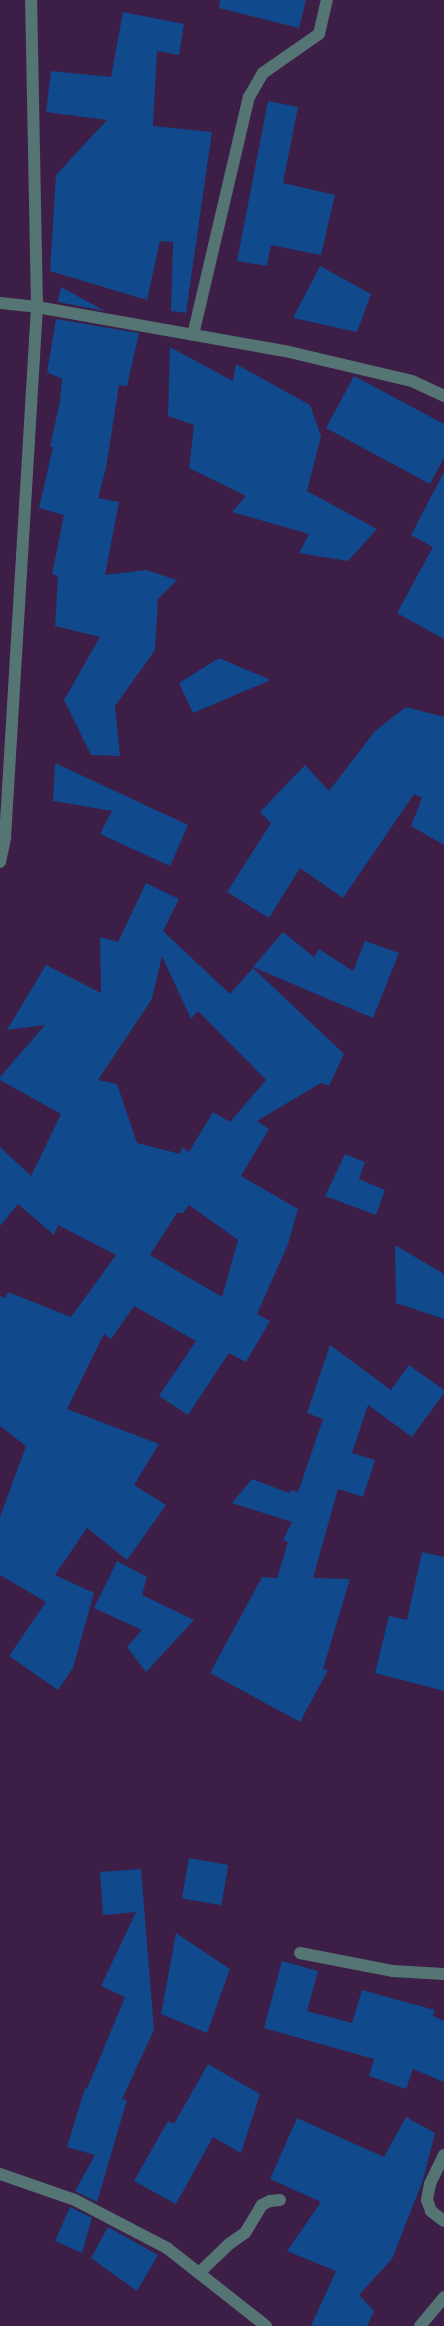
<!DOCTYPE html>
<html>
<head>
<meta charset="utf-8">
<style>
	body { margin:0 }
	#map { position:relative; width:444px; height:2326px; overflow:hidden; background:#3c1e47; font-family:Spectral,serif }
	div>[style] { position:absolute }
	.building>* { inset:0; background:#10498c; transform-origin:0 0 }
	.minor>* { height:12px; margin:-6px; padding:0 6px; transform-origin:6px; border-radius:6px; background:#557474 }
	span { translate:-50% -50%; white-space:nowrap; text-align:center; line-height:1.15; -webkit-text-stroke:4px #32143c; paint-order:stroke }
</style>
</head>
<body>
<div id="map">
	<div class="building">
		<i style="clip-path:polygon(220px 0,306px 0,299px 28px,219px 8px)"></i>
		<i style="clip-path:polygon(123px 12px,184px 24px,179px 55px,157px 51px,153px 126px,212px 132px,186px 313px,171px 311px,173px 242px,160px 241px,147px 300px,50px 271px,56px 175px,107px 120px,46px 112px,51px 71px,111px 77px)"></i>
		<i style="clip-path:polygon(268px 101px,298px 107px,283px 183px,335px 195px,321px 255px,271px 245px,267px 266px,237px 261px)"></i>
		<i style="clip-path:polygon(320px 266px,371px 294px,357px 332px,293px 318px)"></i>
		<i style="clip-path:polygon(61px 287px,105px 311px,58px 302px)"></i>
		<i style="clip-path:polygon(56px 319px,139px 333px,127px 386px,119px 385px,106px 468px,98px 498px,119px 502px,105px 575px,146px 570px,177px 580px,158px 599px,155px 650px,115px 706px,120px 756px,91px 755px,64px 700px,100px 637px,55px 626px,58px 576px,52px 574px,64px 515px,39px 508px,53px 447px,50px 447px,60px 401px,62px 379px,47px 372px)"></i>
		<i style="clip-path:polygon(170px 347px,233px 381px,236px 364px,310px 405px,321px 436px,307px 491px,377px 529px,348px 561px,299px 553px,309px 534px,232px 512px,246px 496px,189px 468px,194px 425px,168px 416px)"></i>
		<i style="clip-path:polygon(354px 376px,444px 424px,444px 458px,430px 484px,326px 428px)"></i>
		<i style="clip-path:polygon(444px 472px,444px 639px,397px 613px,433px 547px,411px 535px)"></i>
		<i style="clip-path:polygon(219px 658px,271px 680px,193px 713px,179px 683px)"></i>
		<i style="clip-path:polygon(406px 707px,444px 717px,444px 845px,411px 826px,422px 798px,414px 794px,343px 898px,300px 868px,269px 918px,227px 892px,271px 823px,260px 812px,305px 765px,329px 791px,375px 731px)"></i>
		<i style="clip-path:polygon(55px 763px,188px 825px,170px 866px,100px 834px,112px 811px,53px 801px)"></i>
		<i style="clip-path:polygon(evenodd,146px 883px,179px 899px,163px 931px,230px 994px,253px 968px,344px 1054px,329px 1086px,321px 1083px,257px 1121px,269px 1129px,241px 1176px,298px 1209px,288px 1244px,257px 1314px,270px 1321px,246px 1362px,229px 1353px,188px 1415px,159px 1396px,196px 1341px,134px 1306px,111px 1339px,104px 1334px,67px 1409px,159px 1444px,134px 1485px,166px 1505px,127px 1560px,87px 1528px,55px 1575px,94px 1593px,73px 1668px,58px 1690px,9px 1656px,46px 1602px,0 1575px,0 1517px,26px 1446px,0 1426px,0 1296px,5px 1298px,8px 1292px,71px 1317px,116px 1255px,58px 1225px,54px 1235px,18px 1204px,0 1226px,0 1147px,31px 1176px,61px 1114px,0 1080px,0 1077px,45px 1025px,7px 1030px,46px 965px,101px 993px,100px 937px,118px 942px,146px 883px,162px 956px,191px 1019px,198px 1011px,266px 1080px,230px 1122px,213px 1112px,189px 1152px,182px 1147px,180px 1154px,137px 1143px,117px 1084px,98px 1080px,152px 999px,162px 956px,146px 883px,189px 1205px,238px 1240px,222px 1297px,150px 1255px,177px 1213px,183px 1213px,189px 1205px)"></i>
		<i style="clip-path:polygon(283px 932px,314px 957px,319px 949px,353px 971px,365px 941px,399px 953px,373px 1018px,253px 967px)"></i>
		<i style="clip-path:polygon(345px 1154px,365px 1162px,359px 1179px,385px 1190px,376px 1215px,325px 1196px)"></i>
		<i style="clip-path:polygon(395px 1245px,444px 1274px,444px 1319px,396px 1303px)"></i>
		<i style="clip-path:polygon(330px 1345px,391px 1390px,409px 1365px,444px 1390px,444px 1393px,412px 1437px,368px 1405px,352px 1453px,375px 1460px,363px 1497px,338px 1489px,313px 1578px,350px 1579px,323px 1669px,328px 1670px,300px 1722px,210px 1673px,262px 1577px,277px 1578px,288px 1542px,283px 1540px,292px 1522px,232px 1503px,252px 1479px,289px 1493px,291px 1490px,298px 1492px,323px 1419px,307px 1413px)"></i>
		<i style="clip-path:polygon(422px 1552px,444px 1557px,444px 1691px,375px 1673px,389px 1616px,407px 1620px)"></i>
		<i style="clip-path:polygon(117px 1561px,147px 1577px,142px 1595px,194px 1620px,146px 1672px,127px 1647px,142px 1630px,94px 1608px)"></i>
		<i style="left:189px;top:1858px;width:40px;height:41px;rotate:10deg"></i>
		<i style="clip-path:polygon(141px 1869px,154px 2030px,122px 2099px,127px 2100px,97px 2202px,75px 2191px,95px 2155px,67px 2147px,85px 2088px,87px 2089px,125px 1997px,101px 1986px,136px 1912px,103px 1915px,100px 1872px)"></i>
		<i style="clip-path:polygon(176px 1933px,230px 1969px,207px 2033px,161px 2014px)"></i>
		<i style="clip-path:polygon(282px 1961px,318px 1971px,307px 2011px,352px 2023px,362px 1990px,435px 2010px,433px 2016px,444px 2021px,444px 2082px,413px 2069px,406px 2089px,369px 2076px,374px 2059px,264px 2028px)"></i>
		<i style="clip-path:polygon(208px 2064px,260px 2094px,241px 2153px,213px 2137px,176px 2204px,134px 2181px,168px 2121px,174px 2124px)"></i>
		<i style="clip-path:polygon(406px 2117px,435px 2133px,423px 2180px,392px 2259px,359px 2295px,374px 2311px,367px 2326px,311px 2326px,336px 2271px,287px 2251px,321px 2202px,270px 2179px,297px 2118px,384px 2157px)"></i>
		<i style="clip-path:polygon(70px 2207px,92px 2218px,82px 2253px,55px 2241px)"></i>
		<i style="clip-path:polygon(108px 2227px,158px 2255px,137px 2291px,91px 2258px)"></i>
	</div>
	<div class="minor">
		<i style="left:0;top:303px;width:37px;rotate:6deg"></i>
		<i style="left:37px;top:307px;width:252px;rotate:10.1deg"></i>
		<i style="left:285px;top:351px;width:130px;rotate:13.3deg"></i>
		<i style="left:412px;top:381px;width:35px;rotate:25deg"></i>
		<i style="left:193px;top:335px;width:244px;rotate:-76.8deg"></i>
		<i style="left:249px;top:97px;width:28px;rotate:-60deg"></i>
		<i style="left:263px;top:73px;width:68px;rotate:-34.9deg"></i>
		<i style="left:319px;top:34px;width:35px;rotate:-77deg"></i>
		<i style="left:0;top:862px;width:25px;rotate:-78deg"></i>
		<i style="left:5px;top:838px;width:532px;rotate:-86.55deg"></i>
		<i style="left:37px;top:307px;width:307px;rotate:-91.1deg"></i>
		<i style="left:300px;top:1953px;width:95px;rotate:11deg"></i>
		<i style="left:393px;top:1971px;width:51px;rotate:3.4deg"></i>
		<i style="left:444px;top:2155px;width:32px;rotate:116deg"></i>
		<i style="left:430px;top:2184px;width:16px;rotate:101deg"></i>
		<i style="left:427px;top:2200px;width:12px;rotate:70deg"></i>
		<i style="left:431px;top:2211px;width:16px;rotate:38deg"></i>
		<i style="left:0;top:2174px;width:79px;rotate:19.1deg"></i>
		<i style="left:75px;top:2200px;width:104px;rotate:27.6deg"></i>
		<i style="left:167px;top:2248px;width:126px;rotate:38.2deg"></i>
		<i style="left:199px;top:2273px;width:42px;rotate:-44deg"></i>
		<i style="left:229px;top:2244px;width:19px;rotate:-35deg"></i>
		<i style="left:245px;top:2233px;width:33px;rotate:-59deg"></i>
		<i style="left:262px;top:2205px;width:9px;rotate:-27deg"></i>
		<i style="left:270px;top:2201px;width:10px;rotate:-6deg"></i>
		<i style="left:420px;top:2326px;width:38px;rotate:-50deg"></i>
	</div>
</div>
</body>
</html>
